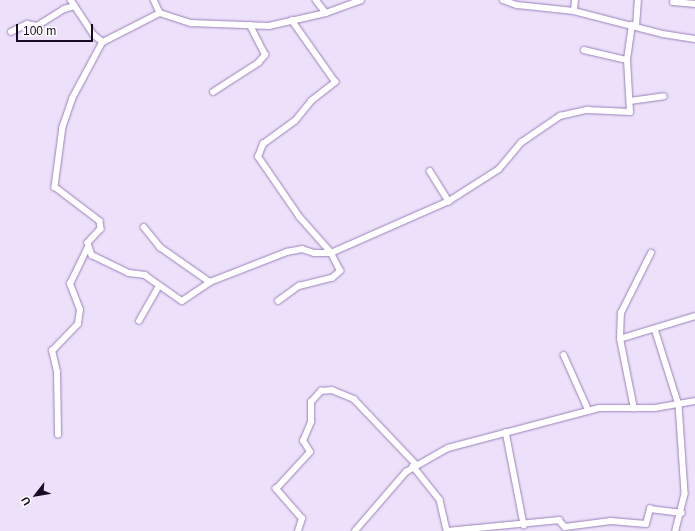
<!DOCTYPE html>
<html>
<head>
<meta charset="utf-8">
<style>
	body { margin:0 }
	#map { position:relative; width:695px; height:531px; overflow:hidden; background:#ece0fa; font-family:Arial,sans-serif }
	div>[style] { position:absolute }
	.roads { filter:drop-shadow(0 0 1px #9b80bb) drop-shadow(0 0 1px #9b80bb) }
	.minor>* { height:5.5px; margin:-2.75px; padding:0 2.75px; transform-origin:2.75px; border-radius:2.75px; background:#fff }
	span { translate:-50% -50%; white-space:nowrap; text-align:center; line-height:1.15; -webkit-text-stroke:3px #fff; paint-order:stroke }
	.north { position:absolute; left:16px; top:475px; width:40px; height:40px; -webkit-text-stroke:3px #fff; paint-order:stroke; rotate:239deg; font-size:11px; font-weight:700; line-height:16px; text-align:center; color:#170c22 }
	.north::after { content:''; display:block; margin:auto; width:14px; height:18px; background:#170c22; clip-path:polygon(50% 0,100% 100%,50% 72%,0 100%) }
	.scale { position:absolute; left:16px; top:24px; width:77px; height:18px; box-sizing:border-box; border:2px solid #170c22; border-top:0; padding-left:5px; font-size:12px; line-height:14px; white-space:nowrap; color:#170c22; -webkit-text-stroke:3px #fff; paint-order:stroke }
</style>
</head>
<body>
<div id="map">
	<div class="roads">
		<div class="minor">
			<i style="left:71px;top:0;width:42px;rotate:56.7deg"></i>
			<i style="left:94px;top:35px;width:11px;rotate:38deg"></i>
			<i style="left:103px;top:42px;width:64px;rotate:-27deg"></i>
			<i style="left:160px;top:13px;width:33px;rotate:18deg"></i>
			<i style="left:191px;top:23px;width:78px;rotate:2.2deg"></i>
			<i style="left:269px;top:26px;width:58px;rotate:-12.8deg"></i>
			<i style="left:326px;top:13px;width:37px;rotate:-20deg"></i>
			<i style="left:154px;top:0;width:14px;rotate:65deg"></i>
			<i style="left:316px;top:0;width:16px;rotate:52deg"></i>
			<i style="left:503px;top:0;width:15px;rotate:20deg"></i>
			<i style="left:517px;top:5px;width:57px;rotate:6deg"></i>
			<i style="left:574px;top:11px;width:92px;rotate:14.5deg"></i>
			<i style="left:663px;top:34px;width:32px;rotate:9deg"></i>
			<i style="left:673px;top:2px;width:22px;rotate:5deg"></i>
			<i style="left:574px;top:11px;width:11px;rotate:-85deg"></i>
			<i style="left:636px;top:27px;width:27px;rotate:-86deg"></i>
			<i style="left:11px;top:32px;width:18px;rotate:-27deg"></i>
			<i style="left:27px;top:24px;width:10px;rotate:11deg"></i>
			<i style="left:37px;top:26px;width:32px;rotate:-32deg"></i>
			<i style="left:64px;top:9px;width:11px;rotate:-15deg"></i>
			<i style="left:103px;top:42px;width:64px;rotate:118.2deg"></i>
			<i style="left:73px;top:98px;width:31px;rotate:109deg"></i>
			<i style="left:63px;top:127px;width:61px;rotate:97.6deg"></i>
			<i style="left:55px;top:187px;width:56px;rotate:37.1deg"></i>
			<i style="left:100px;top:221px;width:8px;rotate:83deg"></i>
			<i style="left:101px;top:229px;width:19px;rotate:133deg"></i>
			<i style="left:88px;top:243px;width:13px;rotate:72deg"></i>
			<i style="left:92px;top:255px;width:41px;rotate:25.9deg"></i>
			<i style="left:129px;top:273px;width:16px;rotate:7deg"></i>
			<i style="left:145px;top:275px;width:45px;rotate:35.1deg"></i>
			<i style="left:182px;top:301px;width:34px;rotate:-34deg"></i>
			<i style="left:210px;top:282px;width:83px;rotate:-21.3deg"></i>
			<i style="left:287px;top:252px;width:15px;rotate:-11deg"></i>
			<i style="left:302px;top:249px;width:13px;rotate:18deg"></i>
			<i style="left:314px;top:253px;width:17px"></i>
			<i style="left:331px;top:253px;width:129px;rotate:-23.8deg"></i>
			<i style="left:449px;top:201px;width:59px;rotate:-32.6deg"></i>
			<i style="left:499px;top:169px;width:35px;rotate:-50deg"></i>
			<i style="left:522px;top:142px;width:46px;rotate:-34.4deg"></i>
			<i style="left:560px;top:116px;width:28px;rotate:-13deg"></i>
			<i style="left:587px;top:110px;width:43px;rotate:2.7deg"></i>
			<i style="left:630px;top:112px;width:52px;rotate:-93.3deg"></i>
			<i style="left:627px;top:60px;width:35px;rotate:-82deg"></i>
			<i style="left:584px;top:50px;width:44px;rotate:13.1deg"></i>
			<i style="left:213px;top:92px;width:54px;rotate:-32.8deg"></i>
			<i style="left:258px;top:63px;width:11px;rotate:-49deg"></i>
			<i style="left:265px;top:55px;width:33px;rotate:-117deg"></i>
			<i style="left:630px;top:101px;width:34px;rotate:-8deg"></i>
			<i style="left:430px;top:171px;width:36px;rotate:58deg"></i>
			<i style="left:144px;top:227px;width:26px;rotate:51deg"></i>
			<i style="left:160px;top:247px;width:61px;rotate:35deg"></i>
			<i style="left:278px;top:301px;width:26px;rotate:-36deg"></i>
			<i style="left:299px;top:286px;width:34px;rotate:-14deg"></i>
			<i style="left:332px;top:278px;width:11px;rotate:-41deg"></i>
			<i style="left:340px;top:271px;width:20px;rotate:-117deg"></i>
			<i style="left:331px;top:253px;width:47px;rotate:-131.5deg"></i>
			<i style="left:300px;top:218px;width:74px;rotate:-124.5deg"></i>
			<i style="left:258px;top:157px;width:14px;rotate:-69deg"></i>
			<i style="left:263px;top:144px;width:39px;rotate:-36deg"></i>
			<i style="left:295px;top:121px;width:26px;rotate:-51deg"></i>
			<i style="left:311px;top:101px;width:31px;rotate:-38deg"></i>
			<i style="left:335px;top:82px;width:75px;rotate:-125.2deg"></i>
			<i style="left:139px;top:321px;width:40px;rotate:-60.3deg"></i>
			<i style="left:655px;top:329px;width:80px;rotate:72.5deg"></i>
			<i style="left:679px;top:405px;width:89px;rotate:86.1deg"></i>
			<i style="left:685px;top:494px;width:38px;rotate:104deg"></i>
			<i style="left:620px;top:339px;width:78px;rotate:-17deg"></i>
			<i style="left:564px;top:355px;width:61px;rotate:65.9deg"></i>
			<i style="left:634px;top:409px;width:71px;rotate:-101.3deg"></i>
			<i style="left:620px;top:339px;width:26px;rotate:-88deg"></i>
			<i style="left:621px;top:313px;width:67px;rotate:-63.4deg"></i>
			<i style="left:506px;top:432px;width:95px;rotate:79deg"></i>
			<i style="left:58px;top:435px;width:63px;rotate:-90.9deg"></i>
			<i style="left:57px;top:372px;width:22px;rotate:-103deg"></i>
			<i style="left:52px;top:351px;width:37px;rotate:-46deg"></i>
			<i style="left:78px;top:324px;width:14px;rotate:-82deg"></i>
			<i style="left:80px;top:310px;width:28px;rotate:-111deg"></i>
			<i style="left:70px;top:284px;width:41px;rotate:-64.1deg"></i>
			<i style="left:413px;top:466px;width:43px;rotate:51.5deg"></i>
			<i style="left:440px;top:500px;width:32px;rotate:77deg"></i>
			<i style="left:298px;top:531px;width:13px;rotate:-72deg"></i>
			<i style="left:302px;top:519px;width:40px;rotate:-131deg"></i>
			<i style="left:276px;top:489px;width:50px;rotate:-47.4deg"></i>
			<i style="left:310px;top:452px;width:13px;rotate:-122deg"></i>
			<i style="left:303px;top:441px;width:21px;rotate:-67deg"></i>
			<i style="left:311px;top:422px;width:20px;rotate:-90deg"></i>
			<i style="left:311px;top:402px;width:15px;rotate:-48deg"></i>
			<i style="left:321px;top:391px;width:11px;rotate:-5deg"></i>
			<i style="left:332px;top:390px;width:24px;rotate:22deg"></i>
			<i style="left:354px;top:399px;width:90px;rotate:46.4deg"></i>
			<i style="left:355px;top:531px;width:78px;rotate:-49.2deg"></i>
			<i style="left:406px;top:472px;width:48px;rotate:-29.7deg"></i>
			<i style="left:448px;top:448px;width:156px;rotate:-14.8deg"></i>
			<i style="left:599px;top:408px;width:56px"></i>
			<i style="left:655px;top:408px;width:41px;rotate:-9.9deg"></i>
			<i style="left:447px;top:531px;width:113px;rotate:-5.6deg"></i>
			<i style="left:559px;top:520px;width:9px;rotate:49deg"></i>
			<i style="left:565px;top:527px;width:46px;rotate:-7.4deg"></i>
			<i style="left:611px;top:521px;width:35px;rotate:5deg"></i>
			<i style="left:646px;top:524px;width:16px;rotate:-75deg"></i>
			<i style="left:650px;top:509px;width:32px;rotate:7deg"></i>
		</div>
	</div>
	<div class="north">U</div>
	<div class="scale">100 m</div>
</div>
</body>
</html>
